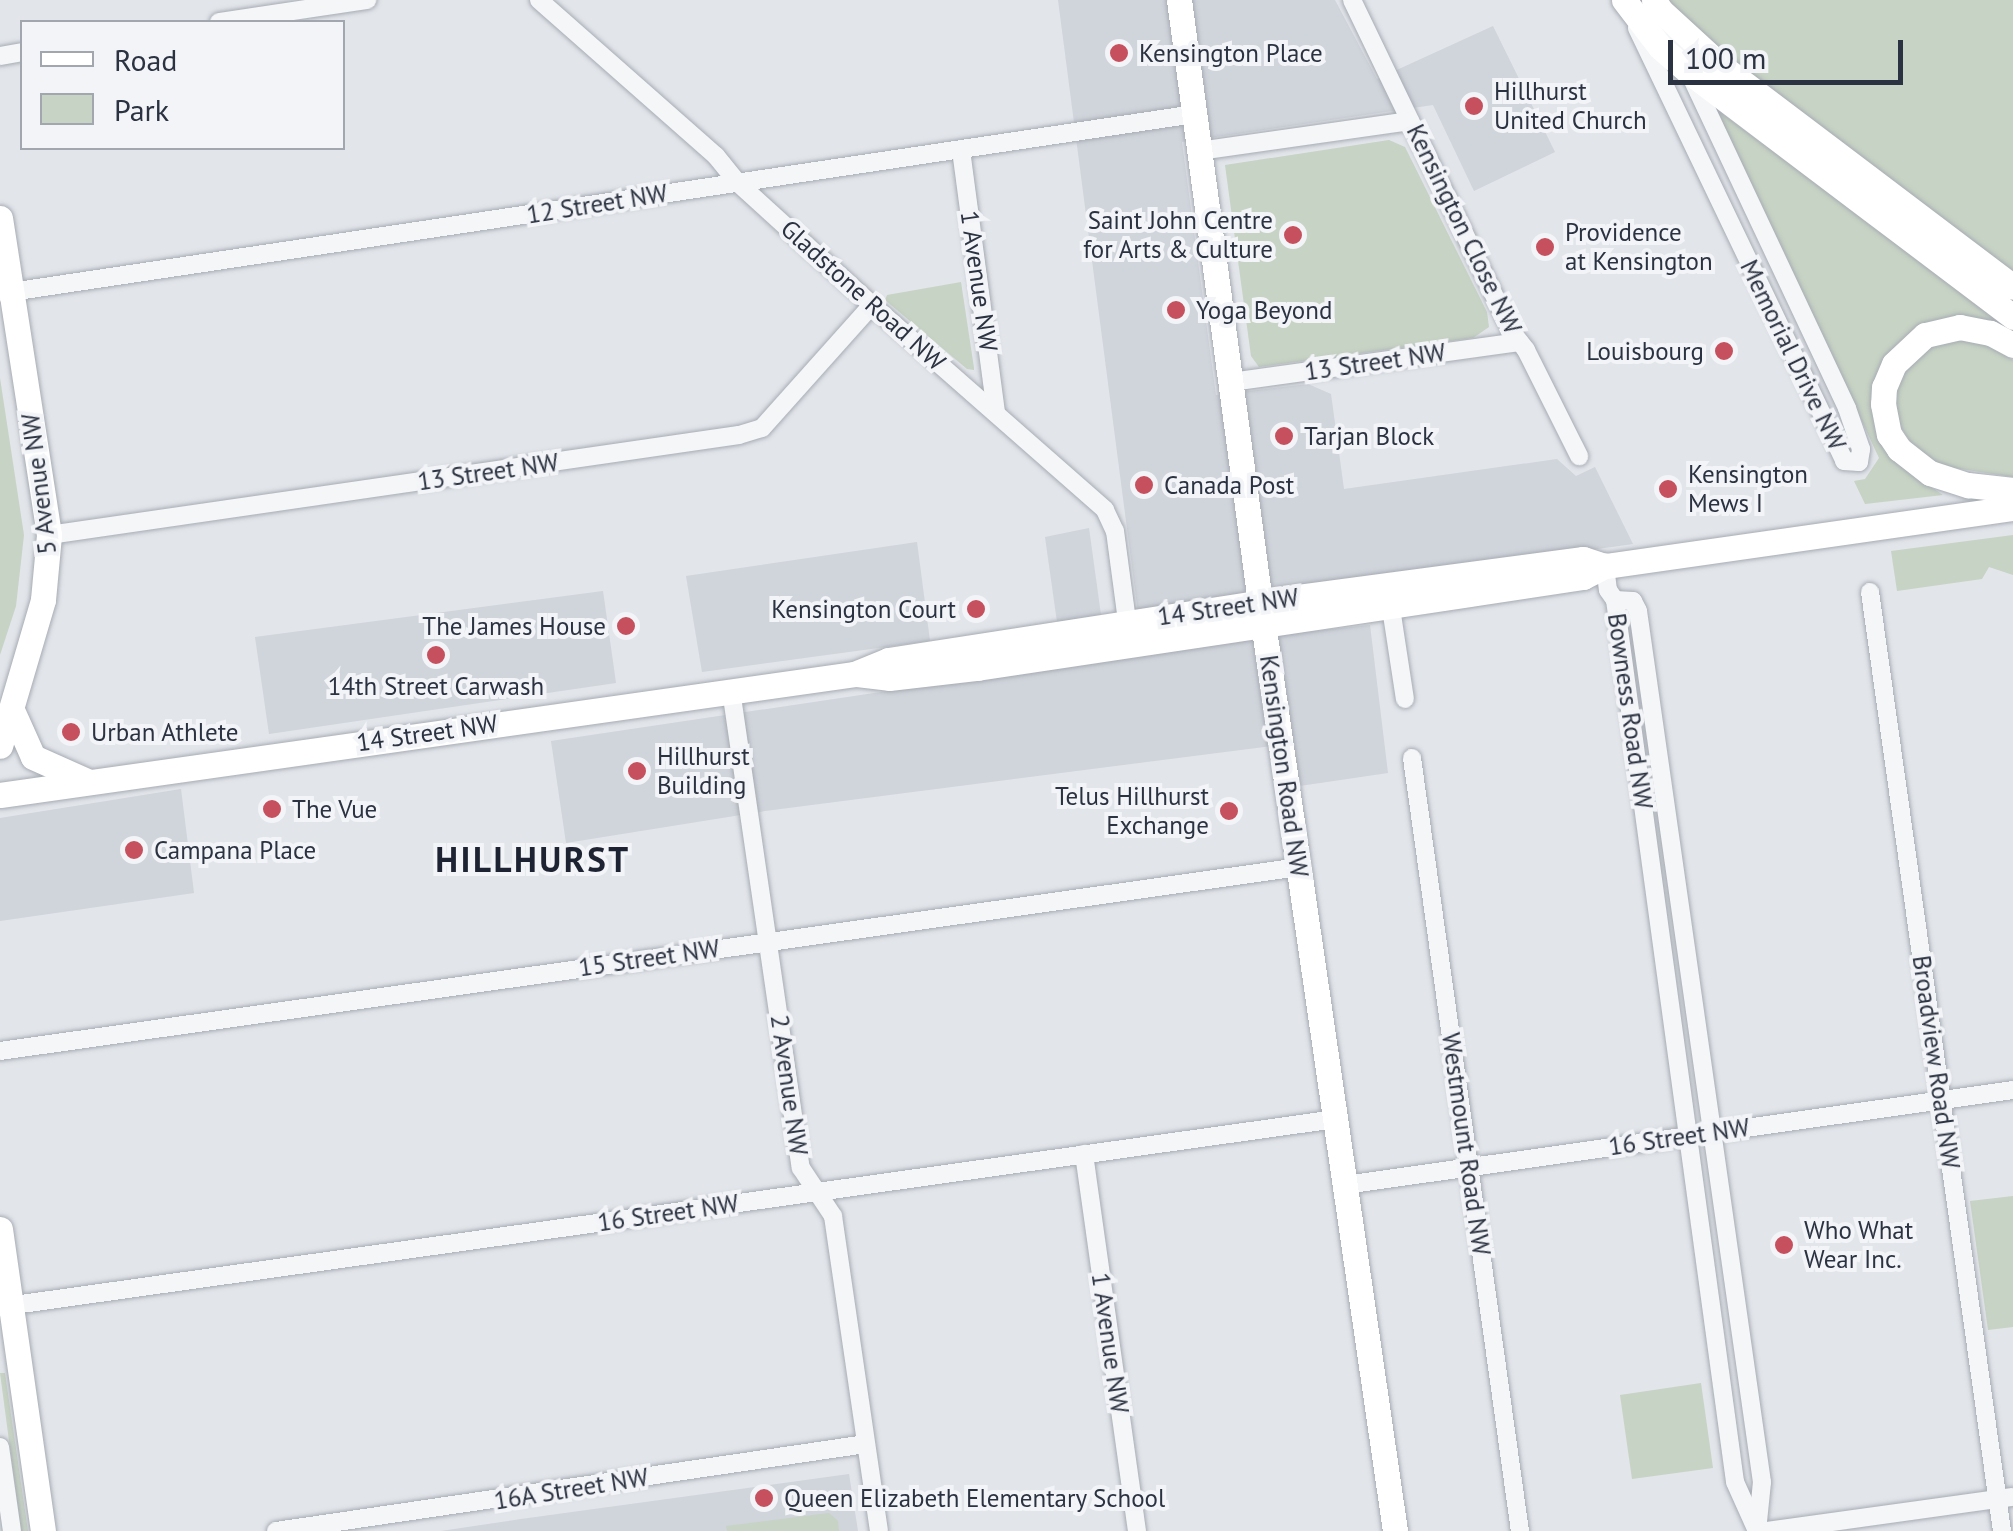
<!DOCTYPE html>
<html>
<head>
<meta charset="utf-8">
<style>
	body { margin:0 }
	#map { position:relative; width:2013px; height:1531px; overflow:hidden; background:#e2e5ea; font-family:"PT Sans",sans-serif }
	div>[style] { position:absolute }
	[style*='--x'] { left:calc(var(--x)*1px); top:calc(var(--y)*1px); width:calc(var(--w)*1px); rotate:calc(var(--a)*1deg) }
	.built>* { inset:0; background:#d0d4db }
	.green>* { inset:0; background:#c7d3c4 }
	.roads { filter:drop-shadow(0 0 2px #a7acb4) drop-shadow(0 0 2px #a7acb4) }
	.street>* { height:18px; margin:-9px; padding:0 9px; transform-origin:9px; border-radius:9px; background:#f5f6f8 }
	.secondary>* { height:25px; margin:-12.5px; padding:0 12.5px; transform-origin:12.5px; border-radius:12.5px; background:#fff }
	.dots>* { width:28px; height:28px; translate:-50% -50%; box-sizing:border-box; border:5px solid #f2f4f7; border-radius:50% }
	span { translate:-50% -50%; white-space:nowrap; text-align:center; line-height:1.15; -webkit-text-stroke:8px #f2f4f7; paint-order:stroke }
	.poi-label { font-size:25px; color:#2b3241 }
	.left { translate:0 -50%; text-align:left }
	.right { translate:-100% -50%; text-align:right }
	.street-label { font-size:25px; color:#2b3241 }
	.district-label { font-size:35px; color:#1d2332; font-weight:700; letter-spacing:2.5px }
	.legend { position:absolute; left:20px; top:20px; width:325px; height:130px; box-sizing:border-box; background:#f2f4f7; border:2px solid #a2a6ae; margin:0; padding:12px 18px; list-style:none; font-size:30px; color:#2b3241 }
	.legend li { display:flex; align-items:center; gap:20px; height:50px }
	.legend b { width:50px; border:2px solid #a2a6ae }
	.scale { position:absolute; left:1668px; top:40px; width:235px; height:45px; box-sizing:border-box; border:5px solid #2b3241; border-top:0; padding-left:12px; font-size:30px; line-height:35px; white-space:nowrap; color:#2b3241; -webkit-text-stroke:8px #f2f4f7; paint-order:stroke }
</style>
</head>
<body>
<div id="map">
	<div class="built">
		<i style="clip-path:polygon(1058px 0,1335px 0,1377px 79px,1493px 26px,1555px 152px,1474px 191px,1433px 105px,1182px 142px,1216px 395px,1308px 384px,1331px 394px,1344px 489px,1557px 459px,1576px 476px,1595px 467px,1633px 544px,1138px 613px)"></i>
		<i style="clip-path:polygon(1089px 528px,1101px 615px,1057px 622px,1045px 537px)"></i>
		<i style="clip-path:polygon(917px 542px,930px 641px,702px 672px,686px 576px)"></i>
		<i style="clip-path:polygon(603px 591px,616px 683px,269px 734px,255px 637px)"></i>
		<i style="clip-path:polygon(1370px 625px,1388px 773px,1286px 788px,1279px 745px,765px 811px,566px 843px,551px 741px,1237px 639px)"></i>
		<i style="clip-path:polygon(181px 789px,194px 893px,0 921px,0 818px)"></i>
		<i style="clip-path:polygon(849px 1474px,858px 1531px,441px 1531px,521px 1519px)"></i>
	</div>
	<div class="green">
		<i style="clip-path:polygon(1665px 0,2013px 0,2013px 274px,1761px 86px)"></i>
		<i style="clip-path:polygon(1716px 109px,2013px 330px,2013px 334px,1949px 320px,1873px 394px,1928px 485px,1943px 495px,1865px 504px,1854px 481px,1865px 479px,1879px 458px)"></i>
		<i style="clip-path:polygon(1389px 140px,1405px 147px,1487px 312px,1489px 327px,1473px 338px,1259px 367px,1251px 356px,1225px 165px)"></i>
		<i style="clip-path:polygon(961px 282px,974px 368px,974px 370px,967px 369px,885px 300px,887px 295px)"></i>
		<i style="clip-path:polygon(1952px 338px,1980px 341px,2013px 360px,2013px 477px,1941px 466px,1912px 445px,1895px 418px,1893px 398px,1898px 378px,1921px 350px)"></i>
		<i style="clip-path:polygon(0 378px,24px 535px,16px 606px,0 655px)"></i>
		<i style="clip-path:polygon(2013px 535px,2013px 575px,1989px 567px,1982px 579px,1897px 591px,1891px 551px)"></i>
		<i style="clip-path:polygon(2013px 1196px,2013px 1327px,1988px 1330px,1970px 1201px)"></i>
		<i style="clip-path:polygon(0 1373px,5px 1373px,28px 1531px,21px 1531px)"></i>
		<i style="clip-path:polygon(1701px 1383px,1713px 1468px,1632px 1479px,1620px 1395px)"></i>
		<i style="clip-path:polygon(829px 1513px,838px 1521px,839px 1531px,727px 1531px,726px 1526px)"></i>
	</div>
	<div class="roads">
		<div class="street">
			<i style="--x:539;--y:0;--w:236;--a:41.4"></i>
			<i style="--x:716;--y:156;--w:35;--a:51"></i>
			<i style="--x:738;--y:183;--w:181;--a:42.3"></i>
			<i style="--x:872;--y:305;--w:310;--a:41.3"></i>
			<i style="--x:1105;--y:510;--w:23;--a:65"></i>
			<i style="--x:1115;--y:531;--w:91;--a:82.4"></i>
			<i style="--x:1352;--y:0;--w:369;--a:64.3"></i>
			<i style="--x:1512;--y:332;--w:23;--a:52"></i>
			<i style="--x:1526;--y:350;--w:119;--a:63.4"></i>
			<i style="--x:219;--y:22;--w:150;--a:-8.5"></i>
			<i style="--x:1637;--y:28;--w:480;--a:64.4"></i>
			<i style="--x:1844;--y:461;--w:15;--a:4"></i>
			<i style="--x:1859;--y:462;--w:13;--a:-81"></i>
			<i style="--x:1861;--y:449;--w:43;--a:-108.9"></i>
			<i style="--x:1847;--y:408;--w:432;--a:-115.2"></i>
			<i style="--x:0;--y:56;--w:22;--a:-10"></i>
			<i style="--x:961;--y:150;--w:264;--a:82.4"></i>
			<i style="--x:1199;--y:151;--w:213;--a:-8.1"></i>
			<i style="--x:4;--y:293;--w:1204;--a:-8.55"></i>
			<i style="--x:1231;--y:382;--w:291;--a:-7.9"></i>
			<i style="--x:49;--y:535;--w:697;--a:-8.25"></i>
			<i style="--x:739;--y:435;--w:24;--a:-17"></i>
			<i style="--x:762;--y:428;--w:165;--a:-48.2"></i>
			<i style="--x:1605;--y:566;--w:24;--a:83"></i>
			<i style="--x:1608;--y:590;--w:12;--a:55"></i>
			<i style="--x:1615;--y:600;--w:890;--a:82.25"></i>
			<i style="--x:1735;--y:1482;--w:54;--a:65.8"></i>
			<i style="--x:1870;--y:592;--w:948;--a:82"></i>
			<i style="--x:1615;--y:600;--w:18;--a:3"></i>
			<i style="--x:1633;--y:601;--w:11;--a:63"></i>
			<i style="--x:1638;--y:611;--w:880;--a:81.9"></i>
			<i style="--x:1762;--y:1482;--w:49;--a:95.8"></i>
			<i style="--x:1391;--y:608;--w:92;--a:81.3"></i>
			<i style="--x:731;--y:690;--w:483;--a:81.7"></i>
			<i style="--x:801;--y:1168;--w:58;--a:56.3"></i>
			<i style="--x:833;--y:1216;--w:318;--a:81.7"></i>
			<i style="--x:1412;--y:758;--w:781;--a:82.05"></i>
			<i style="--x:0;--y:1051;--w:1312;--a:-8.06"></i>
			<i style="--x:1084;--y:1154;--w:381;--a:82"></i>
			<i style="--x:1345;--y:1185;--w:675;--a:-8.09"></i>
			<i style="--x:0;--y:1307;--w:1349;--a:-8.01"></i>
			<i style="--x:0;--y:1447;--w:85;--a:81.9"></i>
			<i style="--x:276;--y:1531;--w:596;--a:-8.39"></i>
			<i style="--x:1767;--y:1531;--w:248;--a:-7.9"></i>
		</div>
		<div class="secondary">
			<i style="--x:1179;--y:0;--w:607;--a:82.34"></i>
			<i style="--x:1260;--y:602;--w:939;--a:81.73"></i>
			<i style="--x:1624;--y:0;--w:59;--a:52.5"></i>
			<i style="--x:1660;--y:47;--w:37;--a:41"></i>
			<i style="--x:1688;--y:71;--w:408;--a:37.1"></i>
			<i style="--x:1654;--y:0;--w:13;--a:58"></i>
			<i style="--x:1661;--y:11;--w:81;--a:42.5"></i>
			<i style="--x:1721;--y:66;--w:366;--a:37.1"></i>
			<i style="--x:0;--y:218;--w:321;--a:81.2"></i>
			<i style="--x:49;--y:535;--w:65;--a:95.3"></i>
			<i style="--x:43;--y:600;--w:152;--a:106.4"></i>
			<i style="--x:2013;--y:345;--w:26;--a:-152"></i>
			<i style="--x:1990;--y:333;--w:31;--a:-169"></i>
			<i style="--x:1960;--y:327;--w:36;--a:167"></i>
			<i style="--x:1925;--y:335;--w:42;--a:136.9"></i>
			<i style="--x:1894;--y:364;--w:25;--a:113"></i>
			<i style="--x:1884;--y:387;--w:17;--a:93"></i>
			<i style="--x:1883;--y:404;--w:31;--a:79"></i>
			<i style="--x:1889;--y:434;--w:18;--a:56"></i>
			<i style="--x:1899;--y:449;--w:39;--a:38"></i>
			<i style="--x:1930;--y:473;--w:40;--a:18"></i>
			<i style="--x:1968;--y:485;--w:45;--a:6.3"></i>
			<i style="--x:857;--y:674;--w:32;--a:7"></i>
			<i style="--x:889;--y:678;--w:89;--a:-6.5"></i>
			<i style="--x:977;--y:668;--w:613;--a:-8.54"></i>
			<i style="--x:1583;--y:577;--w:25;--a:-27"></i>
			<i style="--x:1605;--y:566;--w:412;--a:-8.1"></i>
			<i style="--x:12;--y:710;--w:51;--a:65.9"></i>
			<i style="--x:33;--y:757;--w:59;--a:24"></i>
			<i style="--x:0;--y:795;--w:863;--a:-8.06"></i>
			<i style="--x:854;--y:674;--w:37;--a:-22"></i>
			<i style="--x:888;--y:660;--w:400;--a:-8.8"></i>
			<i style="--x:1283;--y:599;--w:303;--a:-7.6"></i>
			<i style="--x:1583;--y:559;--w:23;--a:18"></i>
			<i style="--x:0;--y:1229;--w:305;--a:81.9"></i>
		</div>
	</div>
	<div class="dots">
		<i style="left:1119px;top:53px;background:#c6505d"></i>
		<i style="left:1474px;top:106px;background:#c6505d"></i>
		<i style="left:1293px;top:235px;background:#c6505d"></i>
		<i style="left:1545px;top:247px;background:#c6505d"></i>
		<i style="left:1176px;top:310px;background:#c6505d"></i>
		<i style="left:1724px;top:351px;background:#c6505d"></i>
		<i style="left:1284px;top:436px;background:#c6505d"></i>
		<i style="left:1144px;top:485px;background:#c6505d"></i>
		<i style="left:1668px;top:489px;background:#c6505d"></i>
		<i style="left:976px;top:609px;background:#c6505d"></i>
		<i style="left:626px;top:626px;background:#c6505d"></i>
		<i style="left:436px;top:655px;background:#c6505d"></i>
		<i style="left:71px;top:732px;background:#c6505d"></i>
		<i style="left:637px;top:771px;background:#c6505d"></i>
		<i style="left:272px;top:809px;background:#c6505d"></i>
		<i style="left:1229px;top:811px;background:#c6505d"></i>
		<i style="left:134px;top:850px;background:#c6505d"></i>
		<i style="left:1784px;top:1245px;background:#c6505d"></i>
		<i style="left:764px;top:1498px;background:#c6505d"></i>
	</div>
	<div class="poi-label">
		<span class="left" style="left:1139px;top:53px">Kensington Place</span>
		<span class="left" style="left:1494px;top:106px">Hillhurst<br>United Church</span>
		<span class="right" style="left:1273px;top:235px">Saint John Centre<br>for Arts &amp; Culture</span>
		<span class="left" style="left:1565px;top:247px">Providence<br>at Kensington</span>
		<span class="left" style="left:1196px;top:310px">Yoga Beyond</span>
		<span class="right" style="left:1704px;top:351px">Louisbourg</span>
		<span class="left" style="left:1304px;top:436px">Tarjan Block</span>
		<span class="left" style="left:1688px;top:489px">Kensington<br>Mews I</span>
		<span class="left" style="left:1164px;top:485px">Canada Post</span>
		<span class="right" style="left:956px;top:609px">Kensington Court</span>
		<span class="right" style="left:606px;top:626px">The James House</span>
		<span style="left:436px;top:686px">14th Street Carwash</span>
		<span class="left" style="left:91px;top:732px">Urban Athlete</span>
		<span class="left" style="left:657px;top:771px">Hillhurst<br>Building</span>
		<span class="right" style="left:1209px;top:811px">Telus Hillhurst<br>Exchange</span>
		<span class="left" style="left:292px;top:809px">The Vue</span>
		<span class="left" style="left:154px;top:850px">Campana Place</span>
		<span class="left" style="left:1804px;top:1245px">Who What<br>Wear Inc.</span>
		<span class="left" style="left:784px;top:1498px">Queen Elizabeth Elementary School</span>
	</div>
	<div class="street-label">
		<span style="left:597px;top:204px;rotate:-9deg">12 Street NW</span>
		<span style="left:1464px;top:229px;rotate:64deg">Kensington Close NW</span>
		<span style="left:979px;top:281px;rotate:82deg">1 Avenue NW</span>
		<span style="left:863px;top:295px;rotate:42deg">Gladstone Road NW</span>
		<span style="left:1793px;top:355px;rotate:64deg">Memorial Drive NW</span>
		<span style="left:1375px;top:362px;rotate:-8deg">13 Street NW</span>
		<span style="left:488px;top:472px;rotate:-8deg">13 Street NW</span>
		<span style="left:39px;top:484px;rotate:-97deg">5 Avenue NW</span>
		<span style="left:1228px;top:607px;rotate:-8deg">14 Street NW</span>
		<span style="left:1630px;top:711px;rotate:82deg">Bowness Road NW</span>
		<span style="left:427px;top:733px;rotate:-8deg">14 Street NW</span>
		<span style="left:1284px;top:766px;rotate:82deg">Kensington Road NW</span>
		<span style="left:649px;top:958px;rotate:-8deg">15 Street NW</span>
		<span style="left:1936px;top:1062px;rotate:82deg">Broadview Road NW</span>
		<span style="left:789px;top:1085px;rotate:82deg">2 Avenue NW</span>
		<span style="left:1679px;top:1137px;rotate:-8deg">16 Street NW</span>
		<span style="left:1466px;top:1144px;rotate:82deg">Westmount Road NW</span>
		<span style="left:668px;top:1213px;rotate:-8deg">16 Street NW</span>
		<span style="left:1110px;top:1343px;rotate:82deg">1 Avenue NW</span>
		<span style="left:571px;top:1489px;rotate:-9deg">16A Street NW</span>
	</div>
	<div class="district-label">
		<span style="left:533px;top:859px">HILLHURST</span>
	</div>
	<ul class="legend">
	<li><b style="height:12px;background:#fff"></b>Road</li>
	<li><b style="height:28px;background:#c7d3c4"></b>Park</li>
	</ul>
	<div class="scale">100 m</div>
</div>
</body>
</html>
